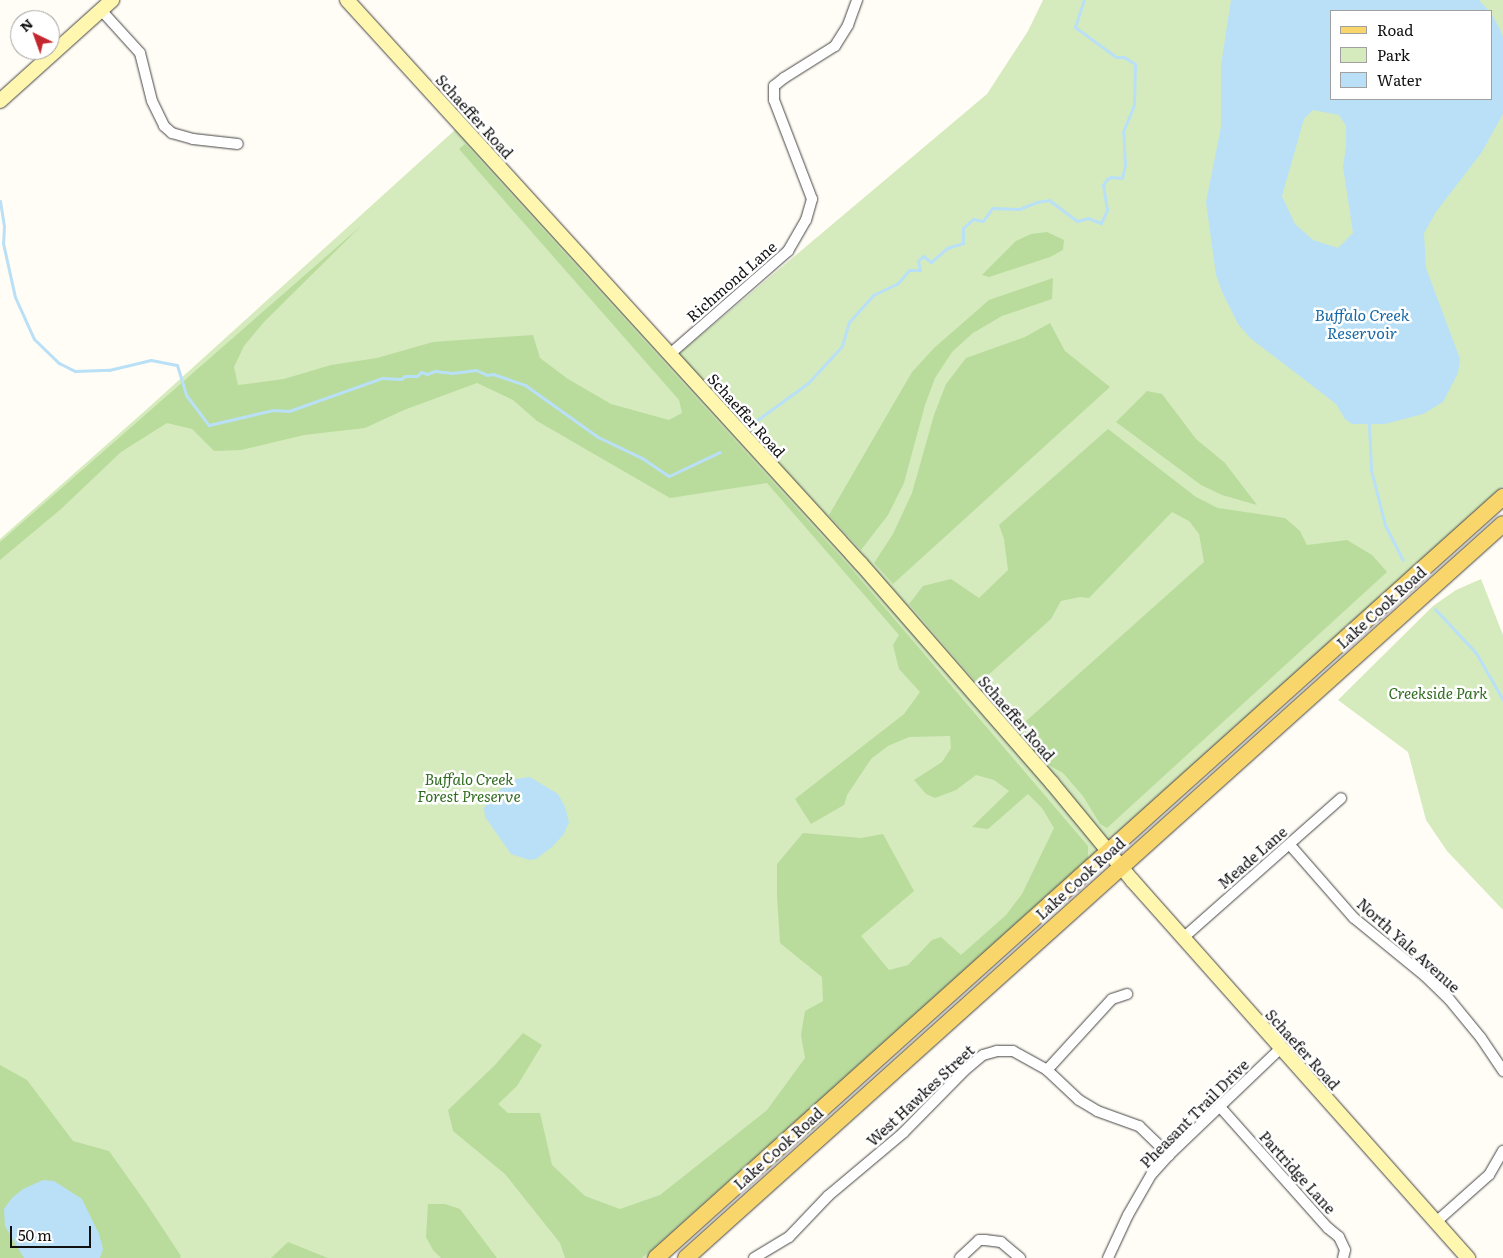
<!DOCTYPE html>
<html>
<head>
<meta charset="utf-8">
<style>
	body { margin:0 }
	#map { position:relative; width:1503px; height:1258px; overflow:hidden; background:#fffdf5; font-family:Literata,serif }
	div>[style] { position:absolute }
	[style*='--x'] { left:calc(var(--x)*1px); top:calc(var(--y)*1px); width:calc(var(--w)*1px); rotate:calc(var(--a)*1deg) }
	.green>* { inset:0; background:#d5ebbd }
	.forest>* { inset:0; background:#b9dc9c }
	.water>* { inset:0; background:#b9e0f7 }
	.stream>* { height:3px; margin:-1.5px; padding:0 1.5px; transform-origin:1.5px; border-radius:1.5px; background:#b9e0f7 }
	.roads { filter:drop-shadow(0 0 1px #444) drop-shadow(0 0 1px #444) }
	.street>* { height:10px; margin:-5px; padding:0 5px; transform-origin:5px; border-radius:5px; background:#fff }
	.secondary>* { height:14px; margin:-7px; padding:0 7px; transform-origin:7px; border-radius:7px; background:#fff6b0 }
	.primary>* { height:16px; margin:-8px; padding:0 8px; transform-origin:8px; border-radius:8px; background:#f9d66b }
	span { translate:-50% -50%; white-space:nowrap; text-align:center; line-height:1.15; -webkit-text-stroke:5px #fff; paint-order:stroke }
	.street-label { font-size:15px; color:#111 }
	.park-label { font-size:15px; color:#2f6b1f; font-style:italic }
	.water-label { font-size:16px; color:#1768a6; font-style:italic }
	.legend { position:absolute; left:1330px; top:10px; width:162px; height:90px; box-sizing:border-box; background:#fff; border:1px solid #a0a0a0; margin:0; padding:6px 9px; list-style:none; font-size:15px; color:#111 }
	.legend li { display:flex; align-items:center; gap:10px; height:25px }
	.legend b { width:25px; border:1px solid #a0a0a0 }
	.north { position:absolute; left:10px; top:10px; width:50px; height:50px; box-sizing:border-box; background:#fff; border:1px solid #a0a0a0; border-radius:50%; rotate:318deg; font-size:14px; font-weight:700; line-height:20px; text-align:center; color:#111 }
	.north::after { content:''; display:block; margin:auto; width:18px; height:22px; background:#c4262e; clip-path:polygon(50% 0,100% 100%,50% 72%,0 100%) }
	.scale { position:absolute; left:10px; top:1226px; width:81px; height:22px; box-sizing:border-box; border:2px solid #111; border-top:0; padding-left:6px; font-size:15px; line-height:18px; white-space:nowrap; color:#111; -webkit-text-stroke:4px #fff; paint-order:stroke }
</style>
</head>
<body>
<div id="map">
	<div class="green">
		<i style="clip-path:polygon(evenodd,1043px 0,1503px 0,1503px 486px,646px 1258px,0 1258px,0 539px,147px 409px,456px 129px,669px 362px,987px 94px,1028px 31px,1043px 0,1332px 11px,1492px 11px,1492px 99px,1332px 99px,1332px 11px)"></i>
		<i style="clip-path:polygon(1481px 579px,1503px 635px,1503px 910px,1447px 851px,1426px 820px,1408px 752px,1338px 700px,1433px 606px,1456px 590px)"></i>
	</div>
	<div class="forest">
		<i style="clip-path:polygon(465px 144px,850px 567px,1088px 846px,1088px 858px,642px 1258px,565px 1258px,560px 1243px,505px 1174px,453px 1131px,448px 1110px,494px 1066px,523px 1033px,542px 1045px,517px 1086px,498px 1104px,508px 1113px,540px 1113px,552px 1165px,585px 1196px,620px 1209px,660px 1195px,767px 1110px,805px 1058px,801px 1035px,805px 1011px,823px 1001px,822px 977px,780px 943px,777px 896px,777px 864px,803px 833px,861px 838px,883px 834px,914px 891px,861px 936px,889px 970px,908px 965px,932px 940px,941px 937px,961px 955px,1006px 915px,1022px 894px,1054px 828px,1042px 808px,1028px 794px,988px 829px,972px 827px,1009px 791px,994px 780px,976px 775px,956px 790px,935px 798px,926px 794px,914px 780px,942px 762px,951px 748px,950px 736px,909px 737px,888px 746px,871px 759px,847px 795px,844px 805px,811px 824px,795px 799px,904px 714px,920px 692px,899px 669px,893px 645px,899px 635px,767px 483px,670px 498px,537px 421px,513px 400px,477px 383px,404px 410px,365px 428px,304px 435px,241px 450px,214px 451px,192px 429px,167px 423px,121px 452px,61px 509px,0 560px,0 542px,362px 225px,264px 322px,244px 346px,234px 367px,238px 385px,284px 379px,331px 365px,377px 358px,433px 342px,533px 335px,540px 358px,568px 379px,611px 404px,669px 420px,682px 413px,679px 400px,459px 149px)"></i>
		<i style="clip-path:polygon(1047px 232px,1064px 240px,1063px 250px,1050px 257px,989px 277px,982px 275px,1016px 241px,1031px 234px)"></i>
		<i style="clip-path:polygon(1053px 278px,1052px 299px,1002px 316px,973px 333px,952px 352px,935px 378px,925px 405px,904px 483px,888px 515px,861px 550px,829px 515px,912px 372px,934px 348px,989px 300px)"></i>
		<i style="clip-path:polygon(1050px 323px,1065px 351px,1110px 387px,893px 584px,874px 563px,893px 534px,912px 493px,934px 415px,946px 384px,966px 358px,1025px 337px)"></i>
		<i style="clip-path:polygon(1147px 391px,1162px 394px,1196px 439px,1225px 463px,1257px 505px,1222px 495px,1201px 485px,1116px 422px)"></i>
		<i style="clip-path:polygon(1108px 429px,1196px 497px,1218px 508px,1285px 518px,1300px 531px,1307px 545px,1347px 540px,1372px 555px,1387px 572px,1107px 828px,1100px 824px,1083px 796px,1063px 773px,1045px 763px,1015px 731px,1204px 562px,1199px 534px,1189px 521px,1172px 512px,1089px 598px,1080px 597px,1061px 601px,1051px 619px,978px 684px,909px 604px,923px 586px,951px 579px,979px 598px,1008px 570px,1004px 539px,999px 525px)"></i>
		<i style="clip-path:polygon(0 1065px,27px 1080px,73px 1141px,109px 1151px,146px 1203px,181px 1256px,180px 1258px,0 1258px)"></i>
		<i style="clip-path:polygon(428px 1204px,445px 1204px,460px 1209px,497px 1258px,441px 1258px,433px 1250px,426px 1237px)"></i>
		<i style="clip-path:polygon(288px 1242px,328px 1258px,271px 1258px)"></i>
	</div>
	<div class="water">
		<i style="clip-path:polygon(evenodd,1231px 0,1479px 0,1489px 11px,1332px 11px,1332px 99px,1492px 99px,1492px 15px,1500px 29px,1503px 37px,1503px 114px,1482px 152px,1436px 212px,1424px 233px,1426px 268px,1460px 359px,1458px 373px,1443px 402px,1423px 414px,1385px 424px,1352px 424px,1345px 419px,1336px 404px,1250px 338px,1238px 324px,1223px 294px,1216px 275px,1206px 202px,1221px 127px,1221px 65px,1231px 0,1313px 110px,1339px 115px,1346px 126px,1346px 146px,1343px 167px,1353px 233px,1338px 248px,1313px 240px,1295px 224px,1282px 196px,1304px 119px,1313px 110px)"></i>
		<i style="clip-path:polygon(530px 777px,558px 794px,565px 807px,569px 822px,564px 834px,552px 847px,536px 859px,529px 860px,511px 854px,485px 817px,484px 808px,490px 798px,503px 787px,516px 779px)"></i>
		<i style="clip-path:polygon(43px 1180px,54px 1181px,82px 1199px,99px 1234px,103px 1249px,100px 1258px,24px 1258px,5px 1226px,4px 1209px,12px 1198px,23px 1189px)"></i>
	</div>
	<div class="stream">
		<i style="--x:0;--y:201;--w:25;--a:81"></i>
		<i style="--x:4;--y:226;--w:17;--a:93"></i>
		<i style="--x:3;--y:243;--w:55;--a:77.5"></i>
		<i style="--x:15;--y:297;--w:46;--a:65.7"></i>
		<i style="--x:34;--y:339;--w:35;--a:44"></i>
		<i style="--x:59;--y:363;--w:18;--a:27"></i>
		<i style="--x:75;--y:371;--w:34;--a:-2"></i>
		<i style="--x:109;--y:370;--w:43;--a:-13.4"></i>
		<i style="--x:151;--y:360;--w:26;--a:11"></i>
		<i style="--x:177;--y:365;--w:31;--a:73"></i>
		<i style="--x:186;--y:395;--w:38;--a:53"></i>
		<i style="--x:209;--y:425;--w:66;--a:-13.2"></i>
		<i style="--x:273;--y:410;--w:16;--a:4"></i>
		<i style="--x:289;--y:411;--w:99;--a:-19.5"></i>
		<i style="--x:382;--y:378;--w:19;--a:3"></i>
		<i style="--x:401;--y:379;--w:5;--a:-37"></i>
		<i style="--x:405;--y:376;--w:12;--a:0"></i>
		<i style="--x:417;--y:376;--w:6;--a:-45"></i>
		<i style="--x:421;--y:372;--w:6;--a:18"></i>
		<i style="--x:427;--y:374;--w:9;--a:-21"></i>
		<i style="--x:435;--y:371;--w:17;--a:7"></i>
		<i style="--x:452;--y:373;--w:24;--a:-7"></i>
		<i style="--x:476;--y:370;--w:12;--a:24"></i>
		<i style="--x:487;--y:375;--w:6;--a:-9"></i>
		<i style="--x:493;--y:374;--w:34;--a:19"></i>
		<i style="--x:525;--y:385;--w:90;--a:35.5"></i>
		<i style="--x:598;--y:437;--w:49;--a:25.5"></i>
		<i style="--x:642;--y:458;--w:32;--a:34"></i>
		<i style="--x:669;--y:476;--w:56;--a:-25.2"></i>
		<i style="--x:753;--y:423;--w:68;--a:-36"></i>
		<i style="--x:808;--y:383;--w:50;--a:-47.4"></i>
		<i style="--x:842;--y:346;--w:25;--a:-74"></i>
		<i style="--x:849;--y:322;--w:36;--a:-48"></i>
		<i style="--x:873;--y:295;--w:26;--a:-25"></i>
		<i style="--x:897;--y:284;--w:18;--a:-49"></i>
		<i style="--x:909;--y:270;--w:11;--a:0"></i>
		<i style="--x:920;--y:270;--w:9;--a:-103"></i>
		<i style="--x:918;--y:261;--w:7;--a:-45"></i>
		<i style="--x:923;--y:256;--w:10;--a:37"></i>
		<i style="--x:931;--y:262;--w:21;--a:-41"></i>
		<i style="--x:947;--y:248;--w:17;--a:-17"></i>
		<i style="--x:963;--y:243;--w:15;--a:-90"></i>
		<i style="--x:963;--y:228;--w:13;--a:-42"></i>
		<i style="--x:973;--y:219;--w:10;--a:11"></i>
		<i style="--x:983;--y:221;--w:16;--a:-55"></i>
		<i style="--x:992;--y:208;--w:27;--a:2"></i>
		<i style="--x:1019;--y:209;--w:19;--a:-21"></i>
		<i style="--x:1037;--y:202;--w:12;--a:-9"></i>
		<i style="--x:1049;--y:200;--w:35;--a:37"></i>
		<i style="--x:1077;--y:221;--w:11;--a:-15"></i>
		<i style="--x:1088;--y:218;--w:14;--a:21"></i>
		<i style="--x:1101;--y:223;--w:14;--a:-65"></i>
		<i style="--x:1107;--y:210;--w:25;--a:-99"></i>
		<i style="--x:1103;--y:185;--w:7;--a:-56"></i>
		<i style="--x:1107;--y:179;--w:4;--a:-27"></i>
		<i style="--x:1111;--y:177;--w:11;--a:5"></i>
		<i style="--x:1122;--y:178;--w:13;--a:-77"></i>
		<i style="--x:1125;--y:165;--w:33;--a:-93"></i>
		<i style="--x:1123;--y:132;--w:29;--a:-68"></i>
		<i style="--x:1134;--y:105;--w:41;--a:-88.6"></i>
		<i style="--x:1135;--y:64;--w:13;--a:-148"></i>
		<i style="--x:1124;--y:57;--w:8;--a:180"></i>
		<i style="--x:1116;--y:57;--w:51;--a:-143.8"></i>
		<i style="--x:1075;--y:27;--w:28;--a:-72"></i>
		<i style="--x:1369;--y:424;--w:46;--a:87.5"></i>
		<i style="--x:1371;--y:470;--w:57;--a:75.7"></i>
		<i style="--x:1385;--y:525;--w:39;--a:63"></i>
		<i style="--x:1435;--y:609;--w:60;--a:47"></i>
		<i style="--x:1476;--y:653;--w:54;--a:60.1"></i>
	</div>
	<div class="roads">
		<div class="street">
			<i style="--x:101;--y:10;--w:58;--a:47.8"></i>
			<i style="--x:140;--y:53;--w:49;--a:76"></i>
			<i style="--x:152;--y:101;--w:28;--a:64"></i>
			<i style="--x:164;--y:126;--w:11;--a:41"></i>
			<i style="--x:172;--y:133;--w:22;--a:16"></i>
			<i style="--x:193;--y:139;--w:45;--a:6.3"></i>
			<i style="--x:670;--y:354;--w:157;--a:-41.1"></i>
			<i style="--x:788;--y:251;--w:36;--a:-60"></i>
			<i style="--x:806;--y:220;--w:22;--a:-74"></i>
			<i style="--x:812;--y:199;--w:106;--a:-111"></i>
			<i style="--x:774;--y:100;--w:14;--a:-90"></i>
			<i style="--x:774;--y:86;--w:13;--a:-39"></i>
			<i style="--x:784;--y:78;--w:60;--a:-32.1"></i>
			<i style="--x:835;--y:46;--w:25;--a:-58"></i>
			<i style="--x:848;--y:25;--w:27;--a:-70"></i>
			<i style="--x:1290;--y:845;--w:97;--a:48.8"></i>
			<i style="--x:1354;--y:918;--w:92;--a:39.2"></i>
			<i style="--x:1425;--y:976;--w:33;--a:44"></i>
			<i style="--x:1449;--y:999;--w:50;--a:50.6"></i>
			<i style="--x:1481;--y:1038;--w:40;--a:56"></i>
			<i style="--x:1183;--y:938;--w:211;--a:-41.5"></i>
			<i style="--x:1047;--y:1070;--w:96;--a:-47.5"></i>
			<i style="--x:1112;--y:999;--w:16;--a:-18"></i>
			<i style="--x:1221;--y:1108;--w:161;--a:48.3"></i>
			<i style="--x:1328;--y:1228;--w:14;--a:39"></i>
			<i style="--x:1339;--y:1237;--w:14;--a:65"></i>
			<i style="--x:1345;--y:1250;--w:8;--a:104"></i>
			<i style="--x:1436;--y:1222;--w:71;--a:-41.6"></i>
			<i style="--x:1489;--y:1175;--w:28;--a:-60"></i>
			<i style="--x:754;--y:1258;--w:41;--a:-31"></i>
			<i style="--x:789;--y:1237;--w:57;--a:-46.4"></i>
			<i style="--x:828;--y:1196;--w:98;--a:-40"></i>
			<i style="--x:903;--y:1133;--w:88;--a:-45.5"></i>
			<i style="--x:965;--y:1070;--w:23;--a:-40"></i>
			<i style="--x:983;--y:1055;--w:15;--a:-16"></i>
			<i style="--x:997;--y:1051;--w:16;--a:0"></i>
			<i style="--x:1013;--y:1051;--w:39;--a:29"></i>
			<i style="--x:1047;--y:1070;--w:44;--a:43.2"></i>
			<i style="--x:1079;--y:1100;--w:21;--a:31"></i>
			<i style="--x:1097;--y:1111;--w:45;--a:19.7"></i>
			<i style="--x:1139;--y:1126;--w:42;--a:44"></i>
			<i style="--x:960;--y:1258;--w:26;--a:-43"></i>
			<i style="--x:979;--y:1240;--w:6;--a:0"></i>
			<i style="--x:985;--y:1240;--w:16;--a:7"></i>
			<i style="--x:1001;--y:1242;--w:25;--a:40"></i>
			<i style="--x:1108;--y:1258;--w:47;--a:-65.1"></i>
			<i style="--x:1128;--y:1215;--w:46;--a:-60.1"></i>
			<i style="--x:1151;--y:1175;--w:27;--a:-48"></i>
			<i style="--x:1169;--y:1155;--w:155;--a:-43.7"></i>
		</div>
		<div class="secondary">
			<i style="--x:347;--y:0;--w:763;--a:47.66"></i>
			<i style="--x:861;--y:564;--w:291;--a:48.9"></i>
			<i style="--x:1052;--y:783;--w:126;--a:50.5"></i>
			<i style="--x:1132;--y:880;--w:506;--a:48.37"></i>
			<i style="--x:0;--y:101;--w:151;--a:-42"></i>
		</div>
		<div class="primary">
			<i style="--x:656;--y:1258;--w:1139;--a:-41.94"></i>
			<i style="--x:686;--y:1258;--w:1098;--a:-41.94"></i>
		</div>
	</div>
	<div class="street-label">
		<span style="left:475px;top:116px;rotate:48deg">Schaeffer Road</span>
		<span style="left:731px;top:281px;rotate:-41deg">Richmond Lane</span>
		<span style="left:747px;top:415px;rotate:48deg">Schaeffer Road</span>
		<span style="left:1381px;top:607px;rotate:-42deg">Lake Cook Road</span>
		<span style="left:1017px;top:718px;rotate:49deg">Schaeffer Road</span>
		<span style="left:1252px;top:857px;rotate:-41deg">Meade Lane</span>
		<span style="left:1080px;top:878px;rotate:-42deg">Lake Cook Road</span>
		<span style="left:1409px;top:945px;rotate:42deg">North Yale Avenue</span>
		<span style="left:1303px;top:1049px;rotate:48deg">Schaefer Road</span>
		<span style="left:920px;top:1095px;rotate:-43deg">West Hawkes Street</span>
		<span style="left:1194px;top:1113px;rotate:-45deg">Pheasant Trail Drive</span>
		<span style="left:778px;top:1148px;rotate:-42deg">Lake Cook Road</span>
		<span style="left:1298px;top:1172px;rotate:48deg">Partridge Lane</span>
	</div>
	<div class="park-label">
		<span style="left:1438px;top:693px">Creekside Park</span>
		<span style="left:469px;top:787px">Buffalo Creek<br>Forest Preserve</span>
	</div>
	<div class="water-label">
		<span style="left:1362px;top:323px">Buffalo Creek<br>Reservoir</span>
	</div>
	<ul class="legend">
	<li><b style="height:6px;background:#f9d66b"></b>Road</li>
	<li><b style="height:14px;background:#d5ebbd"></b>Park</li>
	<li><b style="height:14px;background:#b9e0f7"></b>Water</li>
	</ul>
	<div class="north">N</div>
	<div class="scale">50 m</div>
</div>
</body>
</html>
